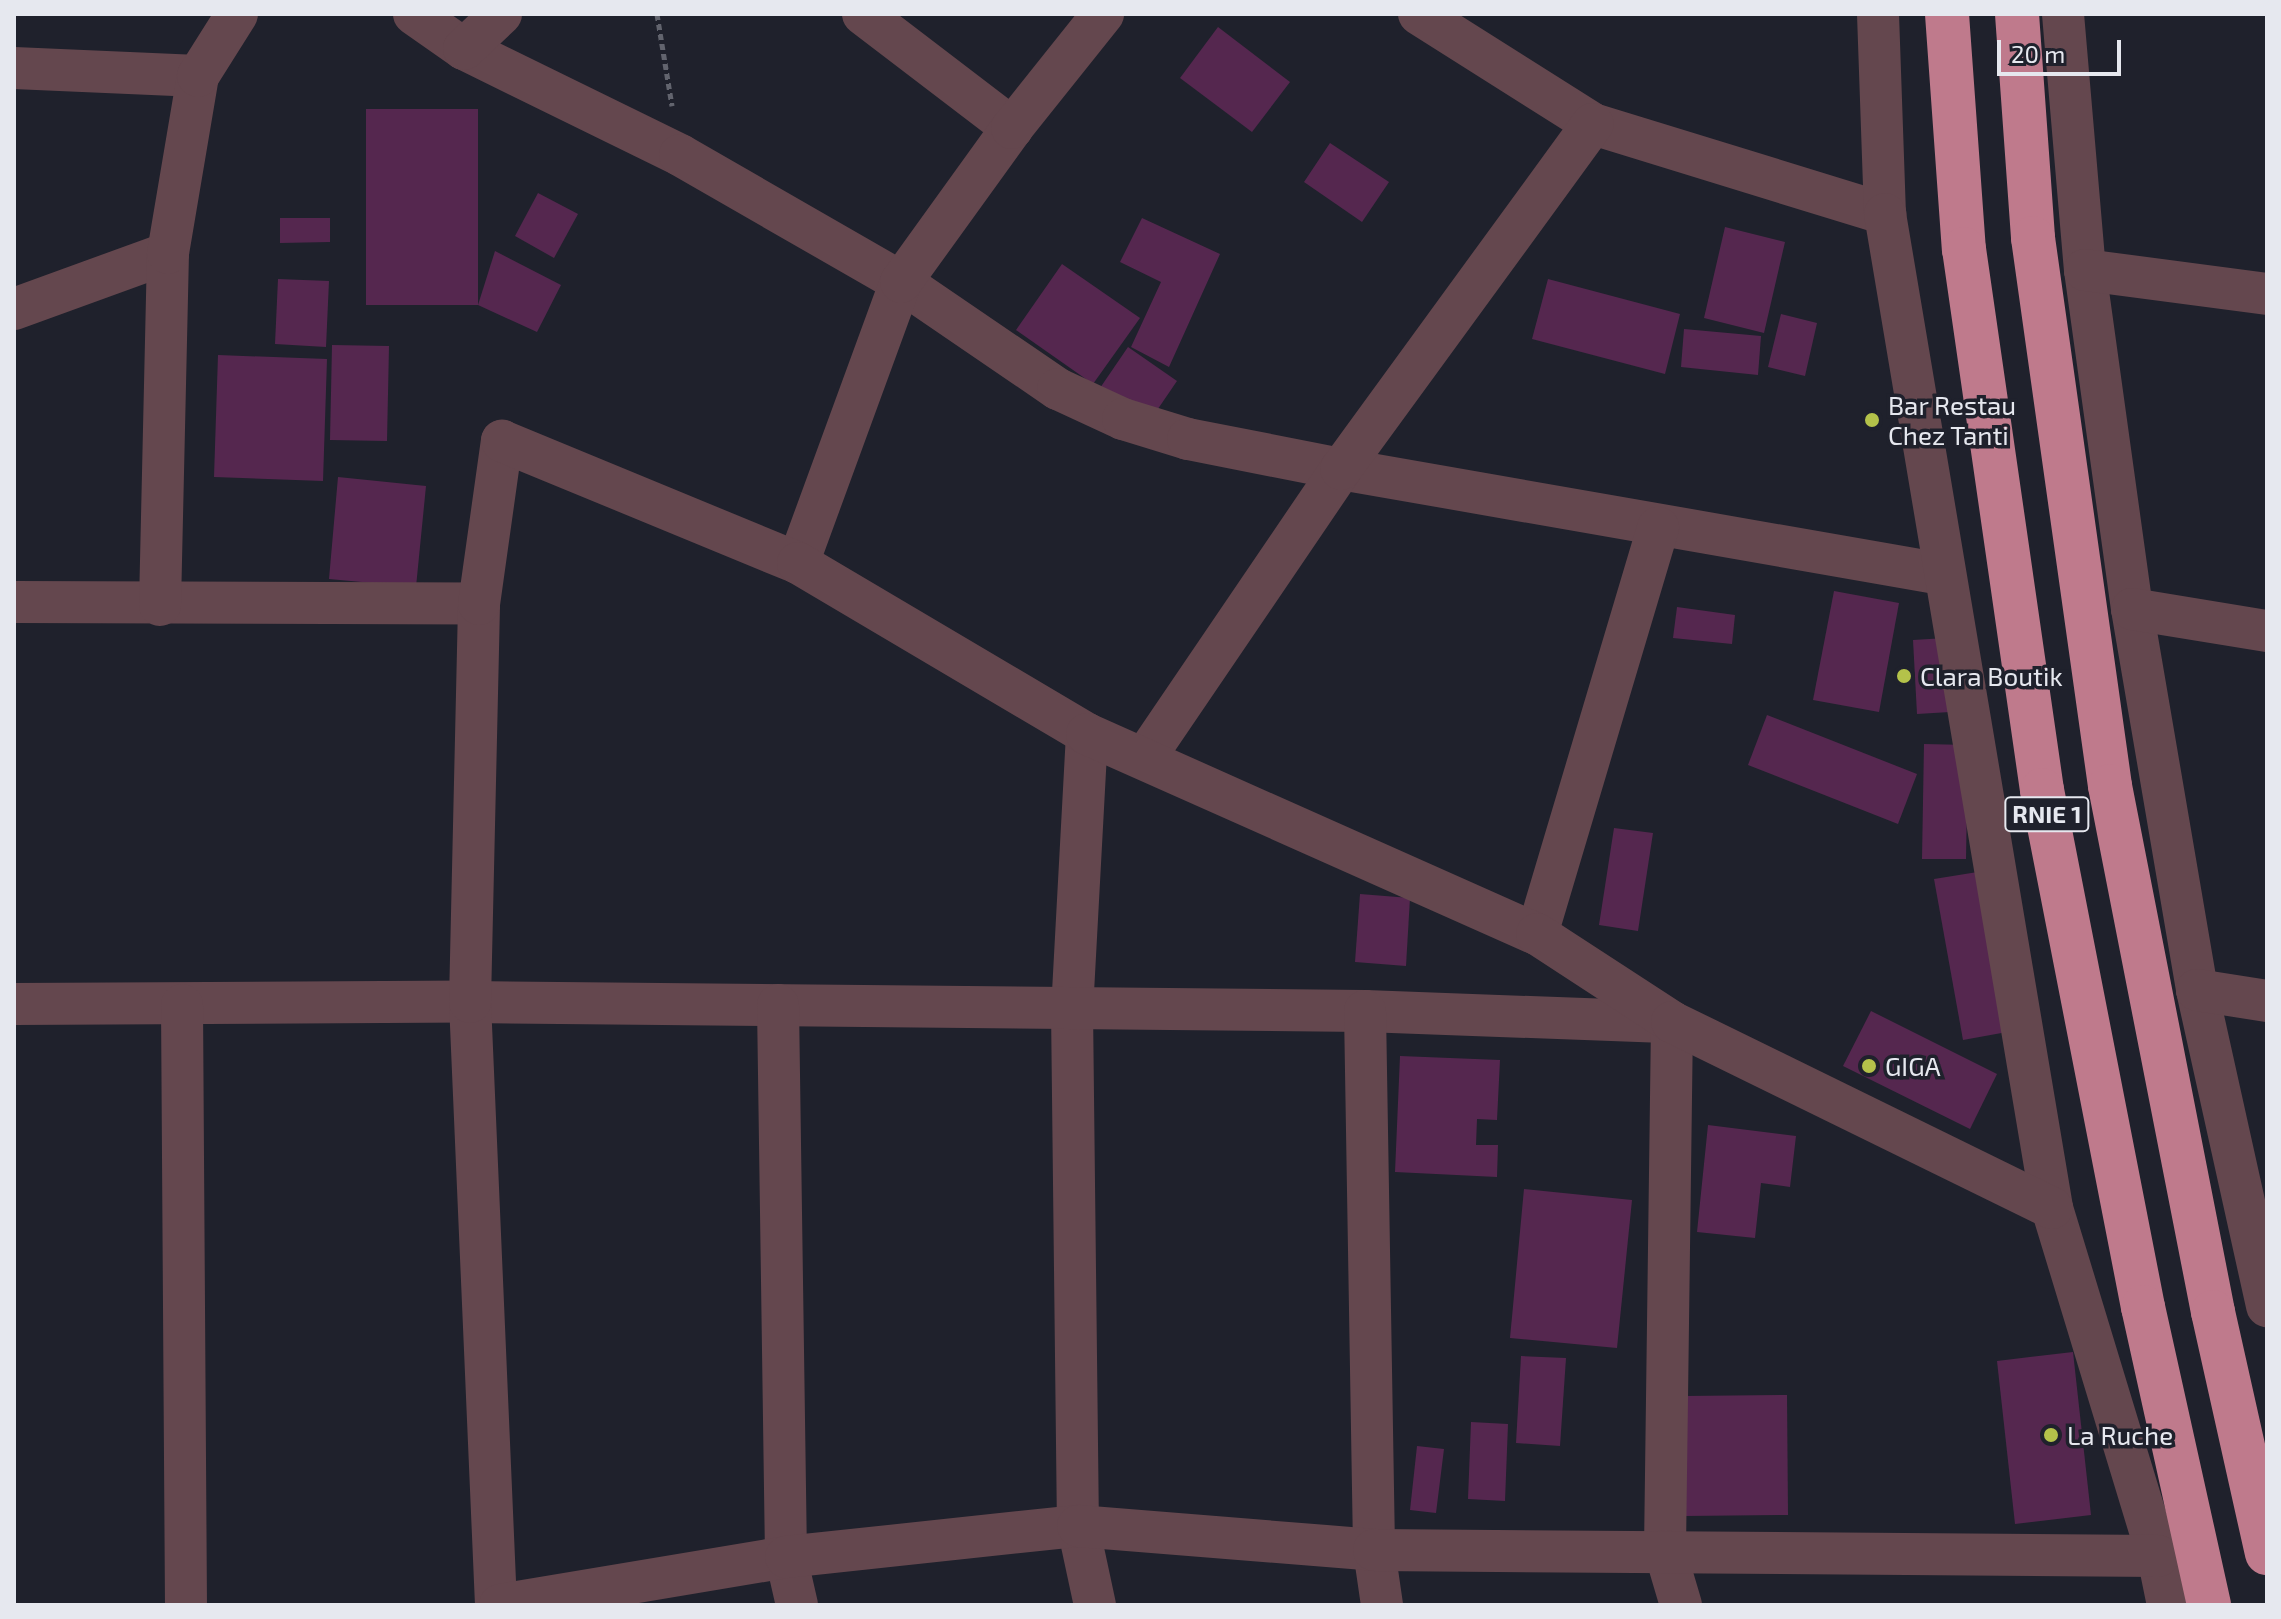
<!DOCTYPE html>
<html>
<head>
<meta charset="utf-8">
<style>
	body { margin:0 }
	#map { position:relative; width:2281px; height:1619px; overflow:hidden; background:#1f212c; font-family:"Exo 2",sans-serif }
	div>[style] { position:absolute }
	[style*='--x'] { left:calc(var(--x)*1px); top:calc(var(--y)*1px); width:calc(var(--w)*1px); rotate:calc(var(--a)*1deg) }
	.building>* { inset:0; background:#55274f }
	.path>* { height:5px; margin-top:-2.5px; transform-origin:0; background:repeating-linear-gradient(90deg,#62646e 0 6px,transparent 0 10px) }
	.minor>* { height:42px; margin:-21px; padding:0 21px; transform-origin:21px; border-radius:21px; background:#64474e }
	.highway>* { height:44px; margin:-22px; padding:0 22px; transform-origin:22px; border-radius:22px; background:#bf7a8c }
	.dots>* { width:22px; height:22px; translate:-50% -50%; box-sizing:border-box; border:4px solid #1f212c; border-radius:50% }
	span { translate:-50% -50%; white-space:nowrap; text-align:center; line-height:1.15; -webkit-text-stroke:7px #1f212c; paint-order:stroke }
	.shield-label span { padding:2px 6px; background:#1f212c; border:2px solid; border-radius:6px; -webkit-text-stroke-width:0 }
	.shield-label { font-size:24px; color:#e6e8ef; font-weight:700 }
	.poi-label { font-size:26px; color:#e6e8ef }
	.left { translate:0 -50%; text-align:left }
	.frame { position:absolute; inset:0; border:16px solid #e6e8ef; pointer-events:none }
	.scale { position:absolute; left:1997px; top:40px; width:124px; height:36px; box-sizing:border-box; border:4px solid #e6e8ef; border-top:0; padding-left:10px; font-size:24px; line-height:28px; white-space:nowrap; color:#e6e8ef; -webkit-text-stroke:6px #1f212c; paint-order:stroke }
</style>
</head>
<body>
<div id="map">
	<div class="building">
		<i style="clip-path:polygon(1218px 27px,1290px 82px,1252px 132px,1180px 78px)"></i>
		<i style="clip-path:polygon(366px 109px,478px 109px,478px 305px,366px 305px)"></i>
		<i style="clip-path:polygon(1330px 143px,1389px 182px,1362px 222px,1304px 182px)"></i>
		<i style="clip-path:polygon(538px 193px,578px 214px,554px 258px,515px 236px)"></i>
		<i style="clip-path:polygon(280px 218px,330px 218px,330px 242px,280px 243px)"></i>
		<i style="clip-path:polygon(1142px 218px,1220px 254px,1169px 367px,1131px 347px,1161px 282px,1120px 262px)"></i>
		<i style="clip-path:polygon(1725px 227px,1785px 242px,1764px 333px,1704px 318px)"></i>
		<i style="clip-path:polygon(495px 251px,561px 285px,537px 332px,478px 305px)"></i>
		<i style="clip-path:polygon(1062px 264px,1140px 318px,1093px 384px,1016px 330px)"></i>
		<i style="clip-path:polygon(278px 279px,329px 281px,326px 347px,275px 344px)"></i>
		<i style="clip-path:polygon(1548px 279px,1680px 314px,1665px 374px,1532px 339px)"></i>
		<i style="clip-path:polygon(1781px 314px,1817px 323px,1805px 376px,1768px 367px)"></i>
		<i style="clip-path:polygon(1684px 329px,1761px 336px,1758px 375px,1681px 367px)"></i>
		<i style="clip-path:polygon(332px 345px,389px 346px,387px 441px,330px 440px)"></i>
		<i style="clip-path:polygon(1128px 347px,1177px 381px,1149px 422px,1100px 388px)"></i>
		<i style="clip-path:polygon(218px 355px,327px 359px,323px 481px,214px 477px)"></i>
		<i style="clip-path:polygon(338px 477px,426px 486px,416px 587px,329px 579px)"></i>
		<i style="clip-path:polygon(1834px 591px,1899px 603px,1879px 712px,1813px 700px)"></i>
		<i style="clip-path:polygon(1677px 607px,1735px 615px,1732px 644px,1673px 638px)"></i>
		<i style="clip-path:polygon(1946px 638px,1950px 712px,1917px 714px,1913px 640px)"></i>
		<i style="clip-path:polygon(1767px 715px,1917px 774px,1898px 824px,1748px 765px)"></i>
		<i style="clip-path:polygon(1924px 744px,1968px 745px,1966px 859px,1922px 859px)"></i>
		<i style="clip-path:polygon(1614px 828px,1653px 833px,1638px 931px,1599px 925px)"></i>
		<i style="clip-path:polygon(1990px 870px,2018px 1030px,1963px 1040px,1934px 879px)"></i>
		<i style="clip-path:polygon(1360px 894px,1410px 898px,1406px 966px,1355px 962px)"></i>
		<i style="clip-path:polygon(1871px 1011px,1997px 1074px,1970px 1129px,1843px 1066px)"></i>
		<i style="clip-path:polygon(1400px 1056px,1500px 1060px,1497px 1120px,1477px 1119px,1476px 1145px,1498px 1145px,1497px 1177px,1395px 1172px)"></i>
		<i style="clip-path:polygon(1708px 1125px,1796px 1136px,1790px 1187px,1761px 1183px,1755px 1238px,1697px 1232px)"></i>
		<i style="clip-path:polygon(1524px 1189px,1632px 1200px,1617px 1348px,1510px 1338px)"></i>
		<i style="clip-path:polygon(2073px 1352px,2091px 1515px,2015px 1524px,1997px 1361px)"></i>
		<i style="clip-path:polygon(1521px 1356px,1566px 1358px,1560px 1446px,1516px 1443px)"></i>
		<i style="clip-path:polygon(1787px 1395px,1788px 1515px,1685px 1516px,1684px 1396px)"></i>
		<i style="clip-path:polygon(1471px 1422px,1508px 1424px,1505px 1501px,1468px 1499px)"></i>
		<i style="clip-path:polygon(1417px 1446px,1444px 1449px,1436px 1513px,1410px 1510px)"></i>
	</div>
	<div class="path">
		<i style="--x:657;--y:14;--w:93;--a:80.7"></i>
	</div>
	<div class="minor">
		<i style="--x:414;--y:14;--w:61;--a:35"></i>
		<i style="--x:464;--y:49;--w:241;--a:26.1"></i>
		<i style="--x:680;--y:155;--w:255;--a:29.9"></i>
		<i style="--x:901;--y:282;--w:190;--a:34.3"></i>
		<i style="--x:1058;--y:389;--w:72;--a:24.8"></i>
		<i style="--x:1123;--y:419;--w:68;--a:17.1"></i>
		<i style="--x:1188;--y:439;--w:156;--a:11.1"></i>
		<i style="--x:1341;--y:469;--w:610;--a:9.91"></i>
		<i style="--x:863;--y:14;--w:188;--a:37.4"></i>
		<i style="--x:1419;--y:14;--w:206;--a:32.3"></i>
		<i style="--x:1593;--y:124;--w:306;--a:17.1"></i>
		<i style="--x:1878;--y:14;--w:200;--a:88"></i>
		<i style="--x:1885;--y:214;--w:1008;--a:80.46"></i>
		<i style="--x:2052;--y:1208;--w:364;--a:73.1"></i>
		<i style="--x:2158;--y:1556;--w:50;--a:78.5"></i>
		<i style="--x:2063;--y:14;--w:257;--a:85.1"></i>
		<i style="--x:2085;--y:270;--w:342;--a:82.1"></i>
		<i style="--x:2132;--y:609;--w:387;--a:80.3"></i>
		<i style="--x:2197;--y:990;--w:324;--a:77.5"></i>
		<i style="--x:464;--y:49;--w:51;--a:-43.4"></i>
		<i style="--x:14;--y:68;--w:184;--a:2.5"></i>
		<i style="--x:2085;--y:270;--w:184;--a:7.5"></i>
		<i style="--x:14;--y:309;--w:164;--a:-20"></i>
		<i style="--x:798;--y:563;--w:299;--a:-69.9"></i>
		<i style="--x:901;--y:282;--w:190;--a:-54.2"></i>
		<i style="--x:1012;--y:128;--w:146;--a:-51.4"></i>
		<i style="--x:14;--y:602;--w:465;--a:0.2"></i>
		<i style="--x:160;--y:605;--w:352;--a:-88.7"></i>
		<i style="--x:168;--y:253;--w:180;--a:-80.4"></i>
		<i style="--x:198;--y:76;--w:73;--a:-57.8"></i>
		<i style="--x:2132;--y:609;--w:137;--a:9.3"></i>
		<i style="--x:1087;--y:734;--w:275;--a:93.1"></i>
		<i style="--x:1072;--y:1009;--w:517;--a:89.34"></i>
		<i style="--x:1078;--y:1526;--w:81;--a:77.9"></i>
		<i style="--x:1146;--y:756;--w:347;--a:-55.8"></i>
		<i style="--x:1341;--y:469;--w:427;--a:-53.9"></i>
		<i style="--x:1537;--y:934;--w:424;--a:-73.4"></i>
		<i style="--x:2197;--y:990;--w:71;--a:8.9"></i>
		<i style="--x:14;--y:1004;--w:456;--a:-0.3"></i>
		<i style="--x:470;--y:1002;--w:895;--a:0.58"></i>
		<i style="--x:1365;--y:1011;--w:307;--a:2.1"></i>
		<i style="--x:1672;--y:1022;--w:529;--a:90.76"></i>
		<i style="--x:1665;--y:1551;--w:56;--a:73.5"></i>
		<i style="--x:182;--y:1005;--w:600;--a:89.62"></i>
		<i style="--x:778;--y:1005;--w:552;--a:89.17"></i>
		<i style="--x:786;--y:1557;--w:49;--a:77.1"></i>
		<i style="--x:1365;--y:1011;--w:539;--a:89.04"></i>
		<i style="--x:1374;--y:1550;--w:56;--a:81.7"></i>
		<i style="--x:496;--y:1605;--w:604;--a:-92.47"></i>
		<i style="--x:470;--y:1002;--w:398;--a:-88.7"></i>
		<i style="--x:479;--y:604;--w:165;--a:-82"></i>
		<i style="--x:502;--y:441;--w:320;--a:22.4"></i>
		<i style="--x:798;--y:563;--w:336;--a:30.6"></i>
		<i style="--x:1087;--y:734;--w:492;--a:24"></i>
		<i style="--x:1537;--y:934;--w:161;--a:33.1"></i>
		<i style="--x:1672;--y:1022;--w:423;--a:26.1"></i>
		<i style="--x:500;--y:1605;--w:290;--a:-9.5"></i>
		<i style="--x:786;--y:1557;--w:294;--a:-6.1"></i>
		<i style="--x:1078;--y:1526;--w:297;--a:4.6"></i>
		<i style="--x:1374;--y:1550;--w:784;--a:0.44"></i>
	</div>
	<div class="highway">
		<i style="--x:1947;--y:14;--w:236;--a:85.9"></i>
		<i style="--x:1964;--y:249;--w:547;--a:81.8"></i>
		<i style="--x:2042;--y:790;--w:527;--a:78.95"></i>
		<i style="--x:2143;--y:1307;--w:305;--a:77.5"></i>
		<i style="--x:2017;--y:14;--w:225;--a:85.9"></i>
		<i style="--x:2033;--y:238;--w:553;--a:82"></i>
		<i style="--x:2110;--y:786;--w:536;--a:78.92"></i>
		<i style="--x:2213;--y:1312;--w:247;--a:77.4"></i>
	</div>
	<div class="dots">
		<i style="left:1872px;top:420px;background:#b4c24a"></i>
		<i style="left:1904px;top:676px;background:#b4c24a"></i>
		<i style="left:1869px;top:1066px;background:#b4c24a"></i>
		<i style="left:2051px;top:1435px;background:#b4c24a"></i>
	</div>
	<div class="shield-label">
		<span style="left:2047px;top:814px">RNIE 1</span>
	</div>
	<div class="poi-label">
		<span class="left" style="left:1888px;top:420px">Bar Restau<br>Chez Tanti</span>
		<span class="left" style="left:1920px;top:676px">Clara Boutik</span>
		<span class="left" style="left:1885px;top:1066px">GIGA</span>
		<span class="left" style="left:2067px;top:1435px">La Ruche</span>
	</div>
	<div class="frame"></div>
	<div class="scale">20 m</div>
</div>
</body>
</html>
